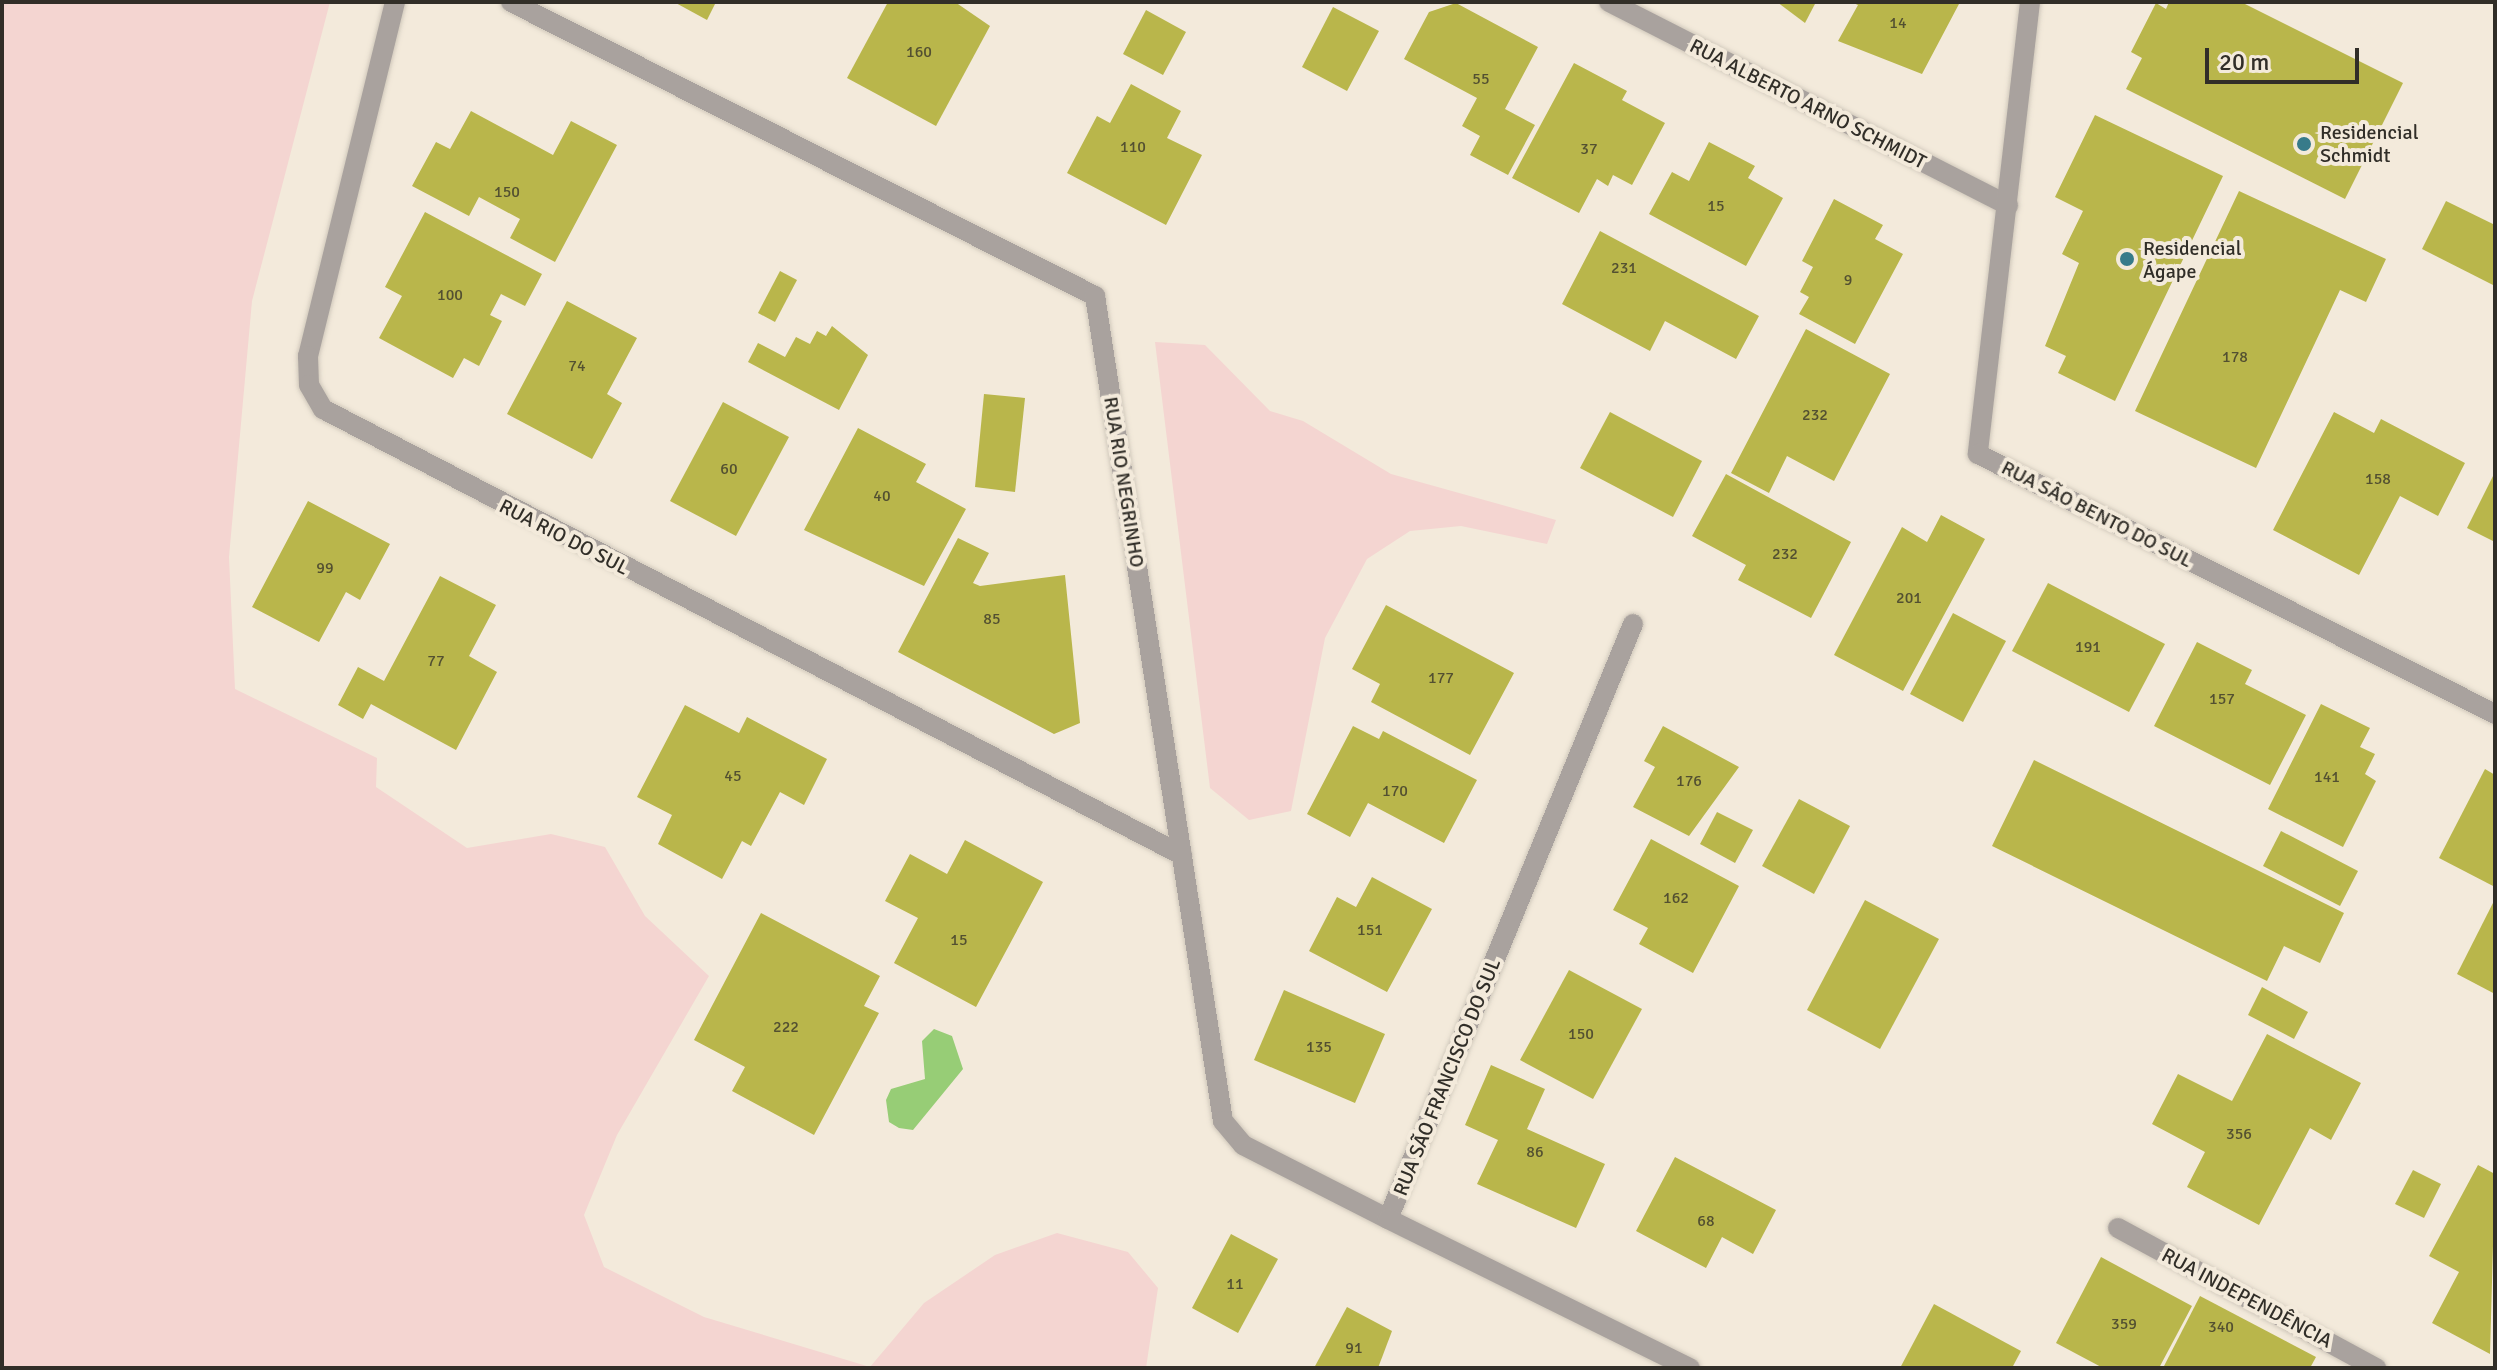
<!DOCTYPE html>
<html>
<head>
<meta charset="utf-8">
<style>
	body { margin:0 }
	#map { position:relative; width:2497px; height:1370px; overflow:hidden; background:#f3eadb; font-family:Signika,sans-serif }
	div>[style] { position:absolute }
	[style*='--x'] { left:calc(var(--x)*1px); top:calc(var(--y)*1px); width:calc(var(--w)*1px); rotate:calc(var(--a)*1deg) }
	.green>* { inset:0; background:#f4d5d1 }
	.water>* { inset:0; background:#97cd76 }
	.building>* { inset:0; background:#b9b64b }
	.roads { filter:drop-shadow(0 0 2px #d0c8bb) drop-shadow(0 0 2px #d0c8bb) }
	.minor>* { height:20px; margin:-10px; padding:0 10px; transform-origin:10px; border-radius:10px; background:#a9a29e }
	.dots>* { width:22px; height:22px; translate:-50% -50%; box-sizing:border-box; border:4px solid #f3eadb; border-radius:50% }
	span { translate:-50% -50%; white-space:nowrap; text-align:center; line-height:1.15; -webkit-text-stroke:8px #f3eadb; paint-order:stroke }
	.number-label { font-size:16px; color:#535031 }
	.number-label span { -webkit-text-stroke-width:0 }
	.street-label { font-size:20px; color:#312e28 }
	.poi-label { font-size:20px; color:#312e28 }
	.left { translate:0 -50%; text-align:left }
	.frame { position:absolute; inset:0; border:4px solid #312e28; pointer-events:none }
	.scale { position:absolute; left:2205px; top:48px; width:154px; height:36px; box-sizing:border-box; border:4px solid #312e28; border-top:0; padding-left:10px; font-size:24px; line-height:28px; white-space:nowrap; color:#312e28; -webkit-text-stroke:6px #f3eadb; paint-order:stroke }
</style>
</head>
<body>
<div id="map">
	<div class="green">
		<i style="clip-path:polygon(2px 2px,330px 2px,252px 301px,229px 557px,235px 689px,377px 758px,376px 787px,467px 848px,551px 834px,605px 847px,645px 916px,709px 976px,617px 1135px,584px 1215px,604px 1267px,704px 1317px,870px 1367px,924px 1303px,995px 1255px,1057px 1233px,1128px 1252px,1158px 1288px,1146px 1368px,2px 1368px)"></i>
		<i style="clip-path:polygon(1155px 342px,1205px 345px,1270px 411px,1303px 421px,1391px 474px,1556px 520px,1547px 544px,1461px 526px,1410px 531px,1367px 559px,1325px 638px,1291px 811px,1249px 820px,1210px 788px)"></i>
	</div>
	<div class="water">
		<i style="clip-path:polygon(934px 1029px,952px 1036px,963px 1069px,913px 1130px,899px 1128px,889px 1122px,886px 1100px,891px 1089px,925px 1079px,922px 1041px)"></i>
	</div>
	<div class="building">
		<i style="clip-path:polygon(674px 2px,716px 2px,707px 20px)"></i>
		<i style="clip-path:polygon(888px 2px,955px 2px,990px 26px,936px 126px,847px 78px)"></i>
		<i style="clip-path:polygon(1777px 2px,1816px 2px,1805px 23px)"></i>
		<i style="clip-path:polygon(1851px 2px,1955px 2px,1959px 4px,1922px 74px,1838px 41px,1858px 5px)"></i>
		<i style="clip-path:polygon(2169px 2px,2241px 2px,2403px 83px,2345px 199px,2126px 89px,2142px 58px,2131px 52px,2156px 3px,2166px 9px)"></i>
		<i style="clip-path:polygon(1456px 3px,1538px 47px,1505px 109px,1535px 125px,1508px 175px,1470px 155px,1480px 136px,1462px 126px,1477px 98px,1404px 59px,1429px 12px)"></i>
		<i style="clip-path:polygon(1333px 7px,1379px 31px,1347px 91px,1302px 67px)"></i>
		<i style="clip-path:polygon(1146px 10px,1186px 32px,1163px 75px,1123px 54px)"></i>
		<i style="clip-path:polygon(1574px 63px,1627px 91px,1622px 100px,1665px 123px,1632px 185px,1613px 175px,1608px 186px,1597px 179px,1579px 213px,1512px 178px)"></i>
		<i style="clip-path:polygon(1131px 84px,1181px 111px,1167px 138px,1202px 155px,1166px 225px,1067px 173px,1097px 116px,1110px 123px)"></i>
		<i style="clip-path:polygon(471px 111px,553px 155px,571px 121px,617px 145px,555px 262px,510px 238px,520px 219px,479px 197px,469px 216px,412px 186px,436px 142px,450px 149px)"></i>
		<i style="clip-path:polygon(2095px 115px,2223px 176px,2115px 401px,2058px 373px,2066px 356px,2045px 346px,2079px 263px,2062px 254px,2083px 211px,2055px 197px)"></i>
		<i style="clip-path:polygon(1709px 142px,1755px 166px,1748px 178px,1783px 198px,1746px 266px,1649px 214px,1672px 172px,1689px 181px)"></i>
		<i style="clip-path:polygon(2239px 191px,2386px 259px,2366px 302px,2340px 290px,2256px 468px,2135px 411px)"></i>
		<i style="clip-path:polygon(1834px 199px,1883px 225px,1875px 239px,1903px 254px,1855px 344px,1799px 314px,1809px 297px,1800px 292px,1813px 267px,1802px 261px)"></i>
		<i style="clip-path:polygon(2446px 201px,2495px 225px,2495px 286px,2422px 249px)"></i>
		<i style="clip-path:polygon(425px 212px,542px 274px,525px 306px,501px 294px,490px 315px,502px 321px,479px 366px,464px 358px,453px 378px,379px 338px,402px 296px,385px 287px)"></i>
		<i style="clip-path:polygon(1600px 231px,1759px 316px,1736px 359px,1665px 321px,1650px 351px,1562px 304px)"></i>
		<i style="clip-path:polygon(780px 271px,797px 280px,775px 322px,758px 313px)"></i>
		<i style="clip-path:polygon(567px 301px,637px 338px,607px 394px,622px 403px,592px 459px,507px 414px)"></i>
		<i style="clip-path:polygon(832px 326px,868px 355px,839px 410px,748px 362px,758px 343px,785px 357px,796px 337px,810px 344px,817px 331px,826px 336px)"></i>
		<i style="clip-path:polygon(1806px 329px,1890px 374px,1834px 481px,1787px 456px,1769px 493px,1731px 473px)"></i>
		<i style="clip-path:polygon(984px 394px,1025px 398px,1015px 492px,975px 487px)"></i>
		<i style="clip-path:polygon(723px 402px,789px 437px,736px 536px,670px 501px)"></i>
		<i style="clip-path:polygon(1610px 412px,1702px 461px,1673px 517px,1580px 468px)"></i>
		<i style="clip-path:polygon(2334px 412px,2374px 433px,2381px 419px,2465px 463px,2438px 516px,2400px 496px,2359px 575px,2273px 530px)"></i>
		<i style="clip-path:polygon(858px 428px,926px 464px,916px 482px,966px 509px,924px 586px,804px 530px)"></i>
		<i style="clip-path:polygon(2495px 472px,2495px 542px,2467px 528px)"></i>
		<i style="clip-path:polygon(1726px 474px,1851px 542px,1811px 618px,1738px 580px,1746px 565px,1692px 536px)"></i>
		<i style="clip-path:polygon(308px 501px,390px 544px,360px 600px,346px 592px,319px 642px,252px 607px)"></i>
		<i style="clip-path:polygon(1941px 515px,1985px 539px,1903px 691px,1834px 655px,1902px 527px,1927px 542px)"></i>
		<i style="clip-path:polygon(958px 538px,989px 553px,973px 583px,980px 586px,1065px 575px,1080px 723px,1054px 734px,898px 652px)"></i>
		<i style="clip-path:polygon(440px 576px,496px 605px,469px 656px,497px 672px,456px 750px,371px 704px,363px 719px,338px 705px,358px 667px,384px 681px)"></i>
		<i style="clip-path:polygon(2048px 583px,2165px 644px,2129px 712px,2012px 651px)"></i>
		<i style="clip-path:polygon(1386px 605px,1514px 673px,1470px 755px,1371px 702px,1380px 684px,1352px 669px)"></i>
		<i style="clip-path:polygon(1953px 613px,2006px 641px,1963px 722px,1910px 694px)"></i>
		<i style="clip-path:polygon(2197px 642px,2252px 670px,2245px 684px,2306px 715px,2270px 785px,2154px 726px)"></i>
		<i style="clip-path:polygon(2321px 704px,2370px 728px,2360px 747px,2375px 754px,2365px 774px,2376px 781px,2343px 847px,2268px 809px)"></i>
		<i style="clip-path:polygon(685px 705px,739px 733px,747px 717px,827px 759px,804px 805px,780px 792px,751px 846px,742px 841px,722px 879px,658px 844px,672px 815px,637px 797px)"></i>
		<i style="clip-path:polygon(1353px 726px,1379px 739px,1383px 731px,1477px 780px,1444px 843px,1368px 803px,1350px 837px,1307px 814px)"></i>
		<i style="clip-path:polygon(1663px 726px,1739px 767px,1689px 836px,1633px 807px,1655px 767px,1644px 761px)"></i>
		<i style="clip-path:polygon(2034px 760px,2344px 913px,2320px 963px,2284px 946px,2267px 981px,1992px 846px)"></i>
		<i style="clip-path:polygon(2485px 769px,2495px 775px,2495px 887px,2439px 858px)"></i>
		<i style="clip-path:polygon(1799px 799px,1850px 826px,1814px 894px,1762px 866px)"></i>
		<i style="clip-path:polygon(1717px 812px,1753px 830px,1735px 863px,1700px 844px)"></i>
		<i style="clip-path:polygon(2281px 831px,2358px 871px,2340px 906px,2263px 866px)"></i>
		<i style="clip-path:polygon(1651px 839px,1739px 886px,1693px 973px,1639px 944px,1648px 928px,1613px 910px)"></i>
		<i style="clip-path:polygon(965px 840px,1043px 882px,976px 1007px,894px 963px,918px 918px,885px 901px,910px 854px,947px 874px)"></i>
		<i style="clip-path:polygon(1372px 877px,1432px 909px,1387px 992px,1309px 951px,1337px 897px,1356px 907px)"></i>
		<i style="clip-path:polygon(2495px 899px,2495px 994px,2457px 974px)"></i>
		<i style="clip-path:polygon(1865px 900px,1939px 939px,1880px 1049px,1807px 1010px)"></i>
		<i style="clip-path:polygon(761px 913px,880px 976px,864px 1006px,879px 1013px,814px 1135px,732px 1091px,745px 1067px,694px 1040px)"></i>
		<i style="clip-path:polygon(1569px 970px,1642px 1009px,1593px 1099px,1520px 1060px)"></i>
		<i style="clip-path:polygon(2262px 987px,2308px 1012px,2294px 1039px,2248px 1015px)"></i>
		<i style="clip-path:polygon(1284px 990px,1385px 1034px,1355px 1103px,1254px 1060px)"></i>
		<i style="clip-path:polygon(2267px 1034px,2361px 1083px,2331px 1140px,2310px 1128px,2259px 1225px,2187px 1187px,2205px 1152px,2152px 1124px,2178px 1074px,2232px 1101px)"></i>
		<i style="clip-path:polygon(1491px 1065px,1545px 1089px,1527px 1129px,1605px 1164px,1576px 1228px,1477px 1184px,1498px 1140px,1465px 1125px)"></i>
		<i style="clip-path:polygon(1675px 1157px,1776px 1210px,1753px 1254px,1722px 1237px,1706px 1268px,1636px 1231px)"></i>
		<i style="clip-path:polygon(2478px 1165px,2495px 1174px,2490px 1354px,2432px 1323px,2459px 1272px,2429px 1256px)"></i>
		<i style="clip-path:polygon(2413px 1170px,2441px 1184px,2424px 1218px,2395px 1204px)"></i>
		<i style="clip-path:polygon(1231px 1234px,1278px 1259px,1238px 1333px,1192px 1308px)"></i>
		<i style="clip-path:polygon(2101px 1257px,2192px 1306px,2159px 1368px,2103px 1368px,2056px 1343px)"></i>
		<i style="clip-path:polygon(2200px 1296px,2316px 1357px,2310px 1368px,2163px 1368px)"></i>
		<i style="clip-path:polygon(1934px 1304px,2021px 1351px,2012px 1368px,1900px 1368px)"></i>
		<i style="clip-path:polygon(1347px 1307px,1392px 1331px,1378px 1368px,1314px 1368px)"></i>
	</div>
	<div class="roads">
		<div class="minor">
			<i style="--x:395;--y:2;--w:365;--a:103.8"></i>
			<i style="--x:308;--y:356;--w:29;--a:88"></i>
			<i style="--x:309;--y:385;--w:28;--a:60"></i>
			<i style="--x:323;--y:409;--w:968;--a:27.44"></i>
			<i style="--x:511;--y:2;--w:654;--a:26.72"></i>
			<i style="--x:1095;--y:296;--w:835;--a:81.18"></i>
			<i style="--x:1223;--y:1121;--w:31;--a:50"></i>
			<i style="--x:1243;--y:1145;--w:163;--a:27"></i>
			<i style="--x:1609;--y:2;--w:448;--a:27"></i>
			<i style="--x:2030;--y:2;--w:455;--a:96.6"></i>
			<i style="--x:1978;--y:454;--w:579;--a:26.7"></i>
			<i style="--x:1633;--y:624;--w:643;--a:112.38"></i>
			<i style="--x:1388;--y:1219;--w:337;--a:26.3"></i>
			<i style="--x:2118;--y:1228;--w:294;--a:28.5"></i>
		</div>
	</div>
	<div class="dots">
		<i style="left:2304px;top:144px;background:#377b8a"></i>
		<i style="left:2127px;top:259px;background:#377b8a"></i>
	</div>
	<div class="number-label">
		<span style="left:1898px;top:23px">14</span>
		<span style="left:919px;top:52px">160</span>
		<span style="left:1481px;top:79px">55</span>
		<span style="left:1133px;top:147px">110</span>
		<span style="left:1589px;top:149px">37</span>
		<span style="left:507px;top:192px">150</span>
		<span style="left:1716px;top:206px">15</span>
		<span style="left:1624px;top:268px">231</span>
		<span style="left:1848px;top:280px">9</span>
		<span style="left:450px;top:295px">100</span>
		<span style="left:2235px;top:357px">178</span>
		<span style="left:577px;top:366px">74</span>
		<span style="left:1815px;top:415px">232</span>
		<span style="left:729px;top:469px">60</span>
		<span style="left:2378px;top:479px">158</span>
		<span style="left:882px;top:496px">40</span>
		<span style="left:1785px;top:554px">232</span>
		<span style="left:325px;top:568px">99</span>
		<span style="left:1909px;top:598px">201</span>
		<span style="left:992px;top:619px">85</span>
		<span style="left:2088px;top:647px">191</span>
		<span style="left:436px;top:661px">77</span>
		<span style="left:1441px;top:678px">177</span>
		<span style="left:2222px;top:699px">157</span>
		<span style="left:733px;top:776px">45</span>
		<span style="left:2327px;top:777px">141</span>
		<span style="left:1689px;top:781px">176</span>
		<span style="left:1395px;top:791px">170</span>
		<span style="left:1676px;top:898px">162</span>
		<span style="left:1370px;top:930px">151</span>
		<span style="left:959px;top:940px">15</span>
		<span style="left:786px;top:1027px">222</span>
		<span style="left:1581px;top:1034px">150</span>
		<span style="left:1319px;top:1047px">135</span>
		<span style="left:2239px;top:1134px">356</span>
		<span style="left:1535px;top:1152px">86</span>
		<span style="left:1706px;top:1221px">68</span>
		<span style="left:1235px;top:1284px">11</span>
		<span style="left:2124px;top:1324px">359</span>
		<span style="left:2221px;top:1327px">340</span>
		<span style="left:1354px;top:1348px">91</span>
	</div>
	<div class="street-label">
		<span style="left:1808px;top:104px;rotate:27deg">RUA ALBERTO ARNO SCHMIDT</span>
		<span style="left:1124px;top:482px;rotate:81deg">RUA RIO NEGRINHO</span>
		<span style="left:2097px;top:514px;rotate:27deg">RUA SÃO BENTO DO SUL</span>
		<span style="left:564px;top:537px;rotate:27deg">RUA RIO DO SUL</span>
		<span style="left:1447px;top:1077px;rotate:-68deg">RUA SÃO FRANCISCO DO SUL</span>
		<span style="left:2247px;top:1298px;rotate:28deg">RUA INDEPENDÊNCIA</span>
	</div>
	<div class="poi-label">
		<span class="left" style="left:2320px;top:144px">Residencial<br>Schmidt</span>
		<span class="left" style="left:2143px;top:260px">Residencial<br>Ágape</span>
	</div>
	<div class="frame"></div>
	<div class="scale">20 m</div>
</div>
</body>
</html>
